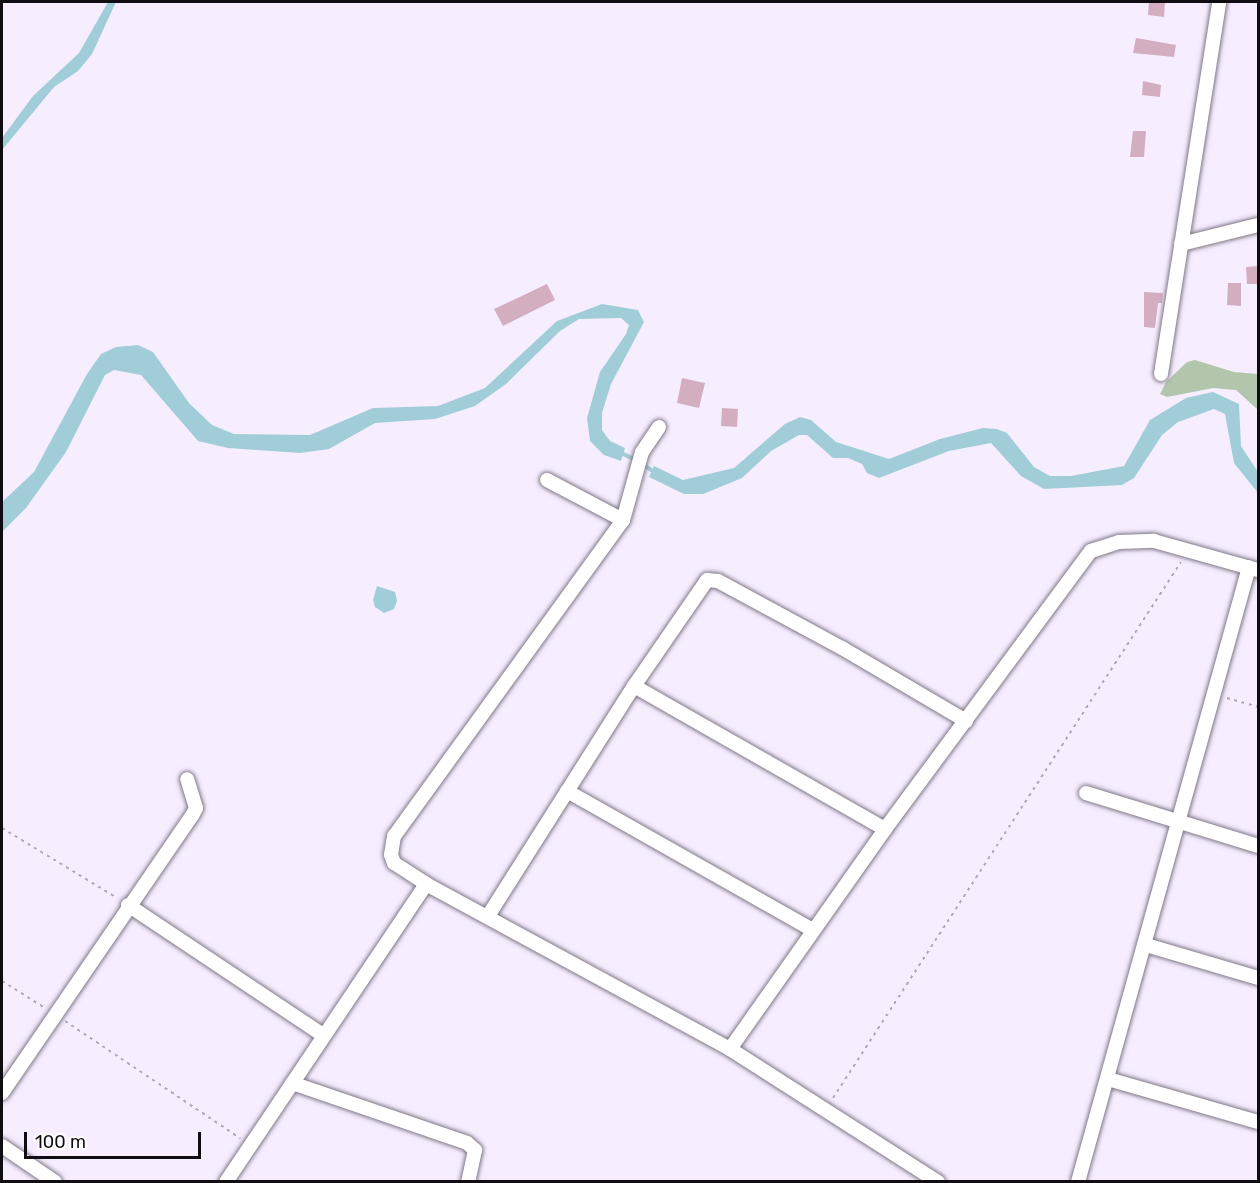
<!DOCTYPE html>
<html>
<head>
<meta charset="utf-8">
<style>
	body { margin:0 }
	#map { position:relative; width:1260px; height:1183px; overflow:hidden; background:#f6eeff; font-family:Rubik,sans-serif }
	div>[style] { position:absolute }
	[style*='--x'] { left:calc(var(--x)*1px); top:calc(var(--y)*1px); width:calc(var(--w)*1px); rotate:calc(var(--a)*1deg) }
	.green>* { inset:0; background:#b1c6aa }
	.water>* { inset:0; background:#a1cdd9 }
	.stream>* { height:4px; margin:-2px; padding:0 2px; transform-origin:2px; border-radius:2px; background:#a1cdd9 }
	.building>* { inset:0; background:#d3aec1 }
	.path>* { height:2px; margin-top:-1px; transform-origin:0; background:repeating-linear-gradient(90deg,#afa8b6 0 3px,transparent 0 7.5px) }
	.roads { filter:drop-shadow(0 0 2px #7f7887) drop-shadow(0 0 2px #7f7887) }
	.minor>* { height:14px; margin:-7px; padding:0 7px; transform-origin:7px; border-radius:7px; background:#fff }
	span { translate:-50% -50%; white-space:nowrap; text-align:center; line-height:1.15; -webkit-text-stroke:5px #fff; paint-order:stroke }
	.frame { position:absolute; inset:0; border:3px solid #0f0c12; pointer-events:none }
	.scale { position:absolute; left:24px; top:1132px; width:177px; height:27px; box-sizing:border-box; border:3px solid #0f0c12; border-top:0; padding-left:8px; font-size:18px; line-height:21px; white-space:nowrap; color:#0f0c12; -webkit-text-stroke:4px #fff; paint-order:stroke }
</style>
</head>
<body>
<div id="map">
	<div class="green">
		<i style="clip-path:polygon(1195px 360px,1234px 372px,1258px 374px,1258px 410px,1236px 390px,1213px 388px,1167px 397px,1160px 394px,1166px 382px,1187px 362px)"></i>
	</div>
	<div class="water">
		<i style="clip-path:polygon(108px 2px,116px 2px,92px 54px,78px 71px,54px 87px,2px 150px,2px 138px,33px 96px,79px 53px)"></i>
		<i style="clip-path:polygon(602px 304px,638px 310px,644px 322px,611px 384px,602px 413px,602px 430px,610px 441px,625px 448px,621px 461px,604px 455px,590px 441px,587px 418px,600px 372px,626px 334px,629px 325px,621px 318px,579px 319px,560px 331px,506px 384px,475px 406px,435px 419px,375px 423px,329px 449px,300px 453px,228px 448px,198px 441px,141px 375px,114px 370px,105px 375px,66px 452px,26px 508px,2px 532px,2px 502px,34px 472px,87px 374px,101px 354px,116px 347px,138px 345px,153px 352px,189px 403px,212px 425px,234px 434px,310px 435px,373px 408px,438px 406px,485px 388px,557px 321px)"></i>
		<i style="clip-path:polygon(1213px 392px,1239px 404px,1241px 446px,1258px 472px,1258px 493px,1234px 463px,1225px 414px,1214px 409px,1178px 422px,1162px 435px,1134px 478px,1122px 485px,1044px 489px,1021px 476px,991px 443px,949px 451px,879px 478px,867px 473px,862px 464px,848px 458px,833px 458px,807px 435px,799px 435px,771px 451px,742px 478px,703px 494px,684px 494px,649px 477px,654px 466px,683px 480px,734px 468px,785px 424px,800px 417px,811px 420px,836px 442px,889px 459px,940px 439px,983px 428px,997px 429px,1007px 433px,1034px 467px,1050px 476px,1071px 476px,1124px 466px,1150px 420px,1186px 398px)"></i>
		<i style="clip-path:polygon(377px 586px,395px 592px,397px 601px,394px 609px,384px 613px,375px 607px,373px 600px)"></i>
	</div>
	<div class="stream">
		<i style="--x:621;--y:453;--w:17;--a:25"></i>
		<i style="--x:642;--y:464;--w:17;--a:33"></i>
	</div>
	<div class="building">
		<i style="clip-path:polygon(1149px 2px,1165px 2px,1164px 17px,1148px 15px)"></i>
		<i style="clip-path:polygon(1136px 38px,1176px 45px,1174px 57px,1133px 53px)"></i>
		<i style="clip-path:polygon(1143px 81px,1161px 85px,1160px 97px,1142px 95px)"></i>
		<i style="clip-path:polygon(1133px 131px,1146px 131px,1144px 157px,1130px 157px)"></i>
		<i style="clip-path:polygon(1258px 266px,1258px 284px,1247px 284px,1246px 267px)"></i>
		<i style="clip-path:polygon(1228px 283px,1241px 283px,1241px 306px,1227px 305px)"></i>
		<i style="clip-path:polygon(547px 284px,555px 300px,503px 326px,494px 309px)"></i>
		<i style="clip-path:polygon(1144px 292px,1163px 293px,1162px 303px,1158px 303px,1155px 328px,1144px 327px)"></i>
		<i style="clip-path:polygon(682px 378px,705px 383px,699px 408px,677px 403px)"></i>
		<i style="clip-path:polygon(722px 408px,738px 409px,737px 427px,721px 426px)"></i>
	</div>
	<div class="path">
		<i style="--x:1227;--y:698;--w:32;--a:16"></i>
		<i style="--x:2;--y:828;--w:135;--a:31.3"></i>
		<i style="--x:2;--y:981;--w:51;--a:32.1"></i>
		<i style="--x:65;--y:1021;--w:211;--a:33.8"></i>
		<i style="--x:833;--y:1098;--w:639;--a:-57.01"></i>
	</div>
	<div class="roads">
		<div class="minor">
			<i style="--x:1181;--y:244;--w:79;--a:-13.9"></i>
			<i style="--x:1161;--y:374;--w:376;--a:-81.1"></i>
			<i style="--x:659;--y:427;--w:30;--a:124"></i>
			<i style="--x:642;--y:452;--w:71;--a:105.6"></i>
			<i style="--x:623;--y:520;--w:390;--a:125.9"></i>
			<i style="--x:394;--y:836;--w:19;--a:99"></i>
			<i style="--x:391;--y:855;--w:9;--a:69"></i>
			<i style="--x:394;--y:863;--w:38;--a:33"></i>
			<i style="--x:426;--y:884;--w:346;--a:28.5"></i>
			<i style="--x:730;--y:1049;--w:247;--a:32.6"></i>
			<i style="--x:547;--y:480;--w:86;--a:27.8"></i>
			<i style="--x:634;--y:686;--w:289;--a:29.7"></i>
			<i style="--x:567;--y:791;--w:283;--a:29.5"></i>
			<i style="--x:1086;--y:793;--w:180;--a:17.1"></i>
			<i style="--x:128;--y:905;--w:234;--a:33.7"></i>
			<i style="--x:488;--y:916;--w:272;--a:-57.6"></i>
			<i style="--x:634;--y:686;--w:129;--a:-55.4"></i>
			<i style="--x:707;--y:580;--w:11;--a:5"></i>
			<i style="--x:718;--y:581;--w:141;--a:28.4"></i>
			<i style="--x:842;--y:648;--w:144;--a:30.5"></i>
			<i style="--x:1146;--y:945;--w:117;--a:16.4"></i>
			<i style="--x:730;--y:1049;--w:269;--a:-54.8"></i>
			<i style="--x:885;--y:829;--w:346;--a:-53.5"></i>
			<i style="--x:1091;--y:551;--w:29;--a:-18"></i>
			<i style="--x:1119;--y:542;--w:35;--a:-2"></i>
			<i style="--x:1154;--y:541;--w:108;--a:15.6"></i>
			<i style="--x:1108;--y:1079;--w:156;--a:16"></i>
			<i style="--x:292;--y:1083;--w:185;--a:18.9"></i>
			<i style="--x:467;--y:1143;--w:11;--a:41"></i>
			<i style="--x:475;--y:1150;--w:33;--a:102"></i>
			<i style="--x:2;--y:1093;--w:336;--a:-55.6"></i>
			<i style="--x:192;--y:816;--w:9;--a:-63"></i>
			<i style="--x:196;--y:808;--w:30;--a:-107"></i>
			<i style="--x:2;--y:1146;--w:64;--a:34.2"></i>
			<i style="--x:226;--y:1182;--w:359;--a:-56.1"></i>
			<i style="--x:1078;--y:1182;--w:638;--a:-74.46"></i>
		</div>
	</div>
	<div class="frame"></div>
	<div class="scale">100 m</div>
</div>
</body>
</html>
